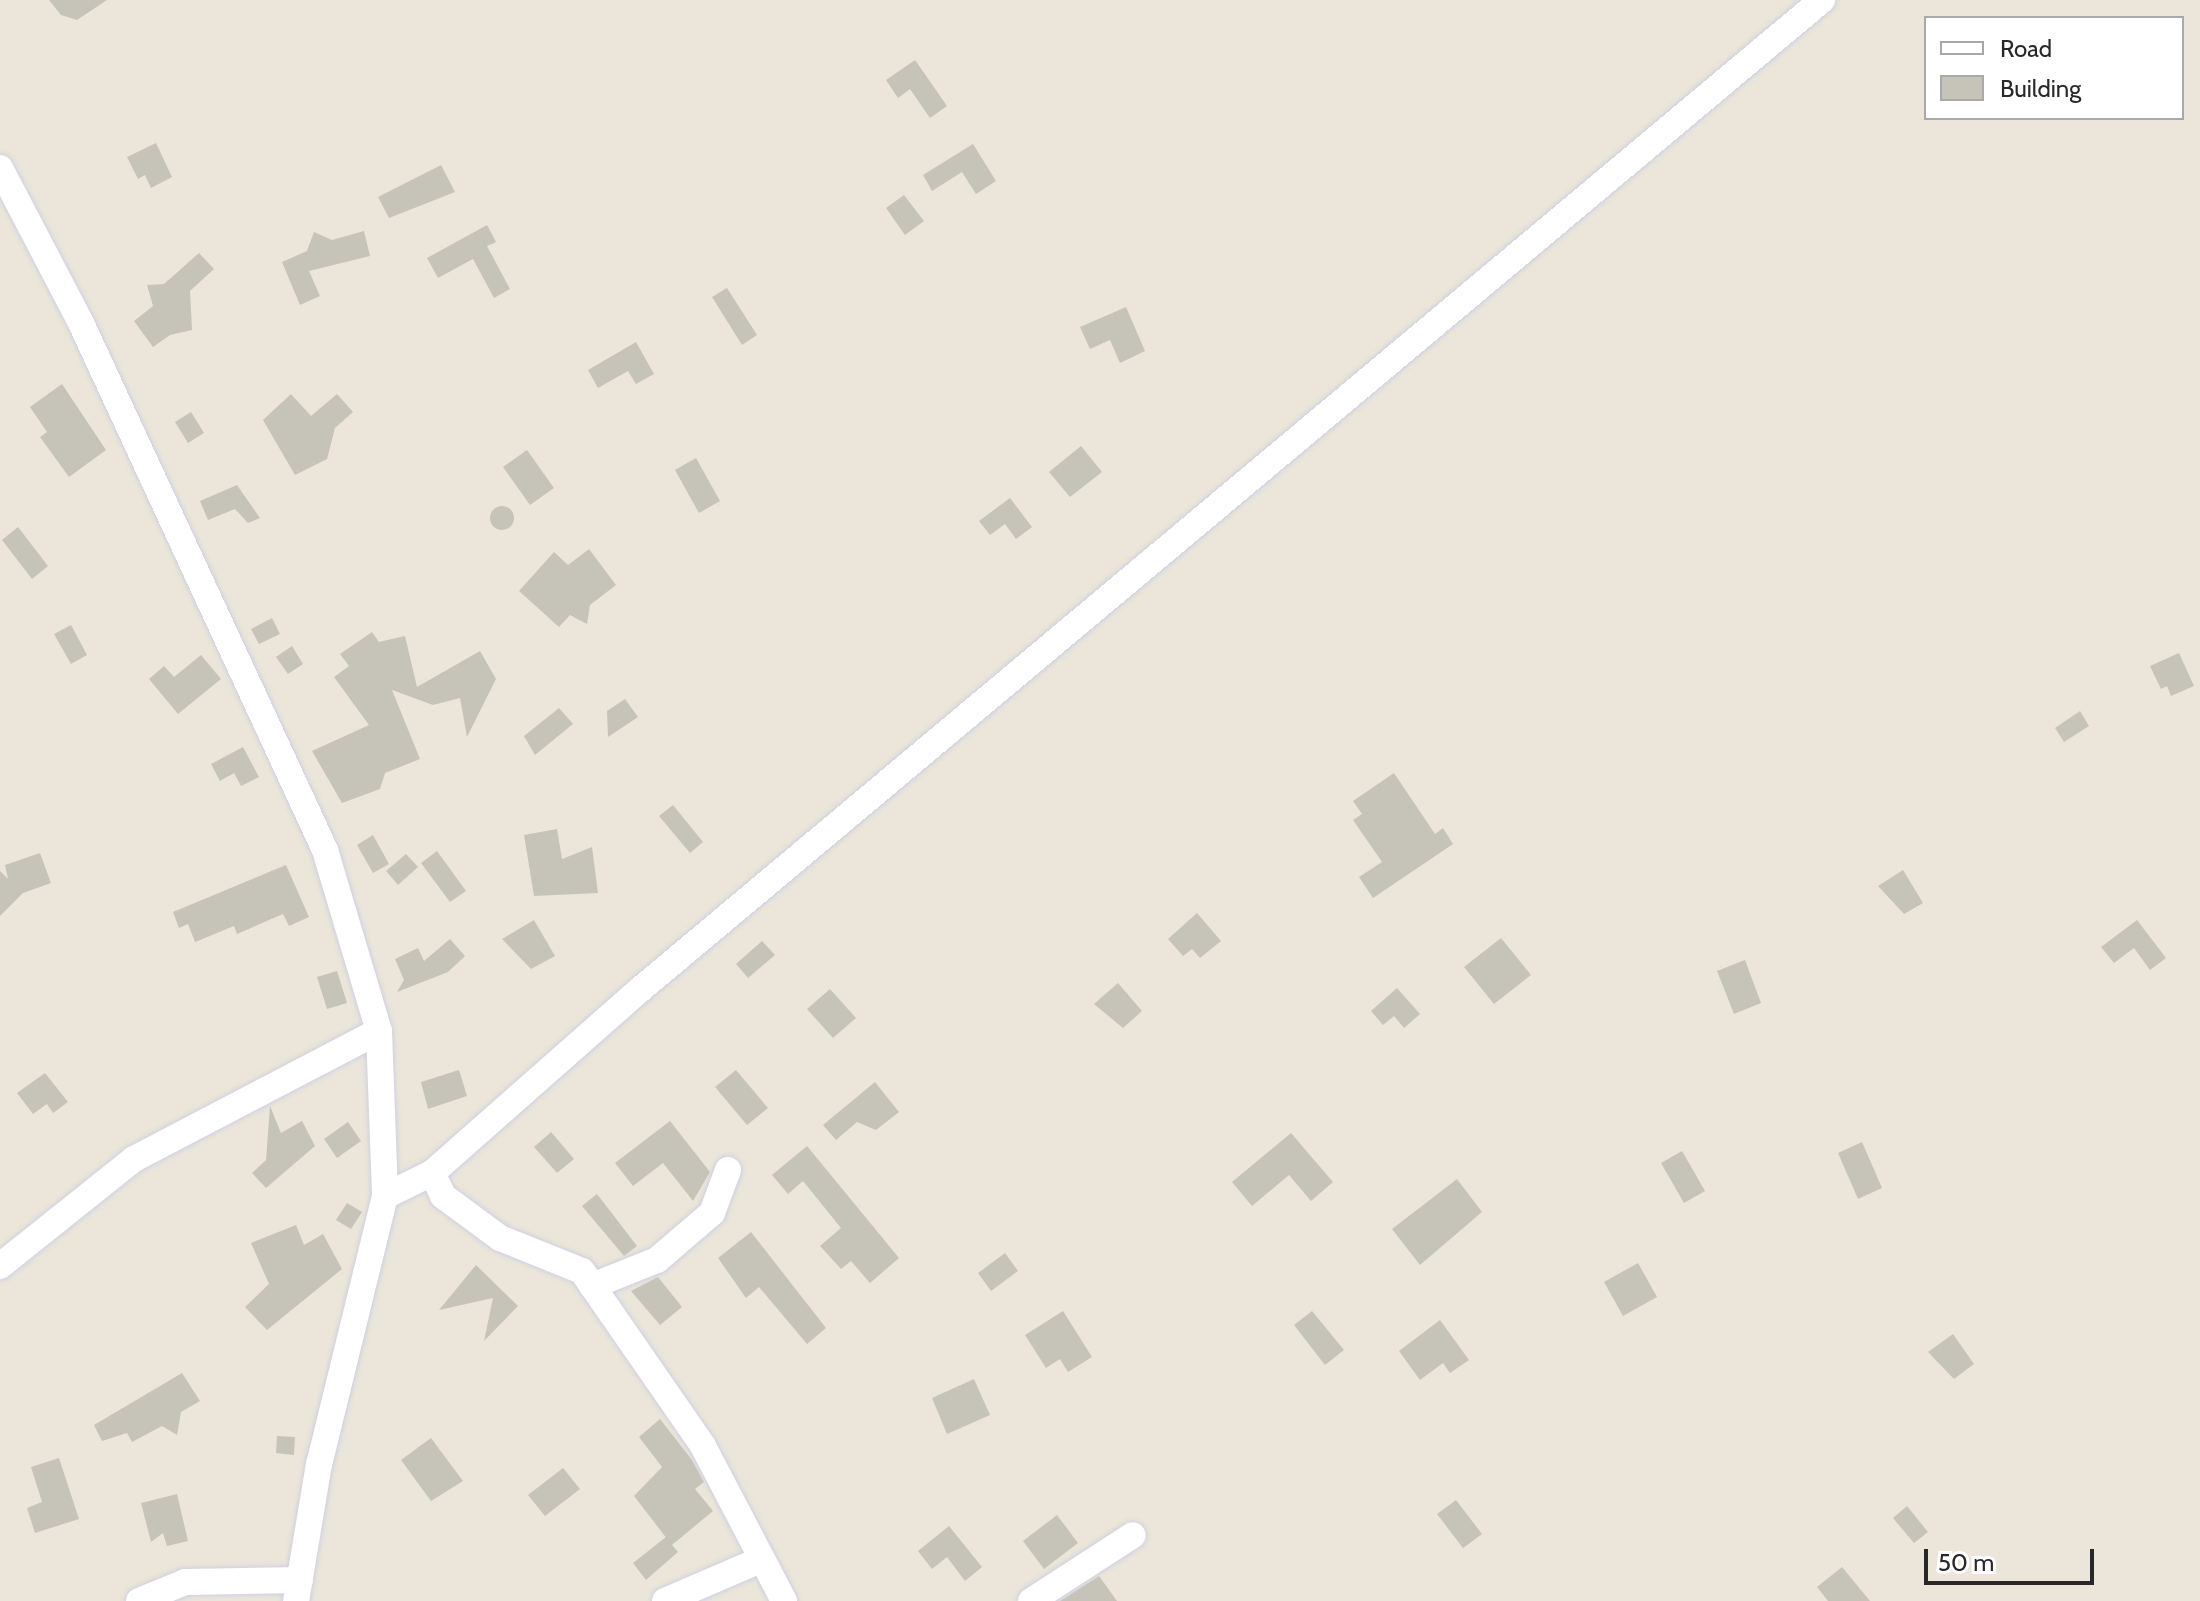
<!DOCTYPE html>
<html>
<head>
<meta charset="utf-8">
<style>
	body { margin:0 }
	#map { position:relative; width:2200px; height:1601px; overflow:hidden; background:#ebe6d9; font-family:Cabin,sans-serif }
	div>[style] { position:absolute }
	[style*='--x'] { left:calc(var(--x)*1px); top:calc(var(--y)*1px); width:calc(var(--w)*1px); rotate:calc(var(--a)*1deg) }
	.building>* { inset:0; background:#c6c3b9 }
	.round { border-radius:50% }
	.roads { filter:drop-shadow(0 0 2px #cfd0e1) drop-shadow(0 0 2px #cfd0e1) }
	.minor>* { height:26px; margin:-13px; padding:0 13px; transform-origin:13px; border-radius:13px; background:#fff }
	span { translate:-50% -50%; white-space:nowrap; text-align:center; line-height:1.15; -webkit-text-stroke:6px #fff; paint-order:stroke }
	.legend { position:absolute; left:1924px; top:16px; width:260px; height:104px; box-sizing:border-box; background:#fff; border:2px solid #a9a9a9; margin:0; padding:10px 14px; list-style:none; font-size:24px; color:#282828 }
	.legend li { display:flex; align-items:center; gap:16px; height:40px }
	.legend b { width:40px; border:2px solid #a9a9a9 }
	.scale { position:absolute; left:1924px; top:1549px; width:170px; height:36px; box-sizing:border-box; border:4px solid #282828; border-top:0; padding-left:10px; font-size:24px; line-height:28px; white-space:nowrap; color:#282828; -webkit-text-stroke:6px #fff; paint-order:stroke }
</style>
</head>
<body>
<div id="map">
	<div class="building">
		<i style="clip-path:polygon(49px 0,107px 0,77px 20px,61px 15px)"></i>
		<i style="clip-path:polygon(915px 60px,947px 106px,930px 118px,910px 89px,898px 98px,886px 80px)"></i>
		<i style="clip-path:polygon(156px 143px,172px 177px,151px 188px,145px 175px,138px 179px,127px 157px)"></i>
		<i style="clip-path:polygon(973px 144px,996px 181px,976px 194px,962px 172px,932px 191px,923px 175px)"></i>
		<i style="clip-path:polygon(441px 165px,455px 192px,389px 218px,378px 197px)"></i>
		<i style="clip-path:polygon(904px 195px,924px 221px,905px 235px,886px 208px)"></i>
		<i style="clip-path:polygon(487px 225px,496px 242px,487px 246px,510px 289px,494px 298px,473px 259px,438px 278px,427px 258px)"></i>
		<i style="clip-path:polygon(364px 231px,370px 256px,309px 271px,320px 296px,300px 305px,282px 262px,307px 251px,314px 232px,332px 240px)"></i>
		<i style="clip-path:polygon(199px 253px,214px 269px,190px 291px,192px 330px,170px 335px,153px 347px,134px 321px,153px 306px,147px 285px,164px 284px)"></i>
		<i style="clip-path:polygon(727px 288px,757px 335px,742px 345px,712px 297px)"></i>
		<i style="clip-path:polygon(1126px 307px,1145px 351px,1120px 363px,1110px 340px,1090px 349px,1080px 327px)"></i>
		<i style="clip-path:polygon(636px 342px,654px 374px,636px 384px,628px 371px,598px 388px,588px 370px)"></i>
		<i style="clip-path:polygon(62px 384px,106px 450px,69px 477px,40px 437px,47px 432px,30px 407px)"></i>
		<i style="clip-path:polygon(291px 394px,311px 416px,337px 394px,353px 412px,335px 428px,327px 459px,295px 475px,263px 420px)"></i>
		<i style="clip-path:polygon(191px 412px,204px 433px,188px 443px,175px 422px)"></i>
		<i style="clip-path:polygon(1081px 446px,1102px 472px,1070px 497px,1049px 472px)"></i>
		<i style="clip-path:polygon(527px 450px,554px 488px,530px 505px,503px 467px)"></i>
		<i style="clip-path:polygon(696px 458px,720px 501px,699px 513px,675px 470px)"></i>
		<i style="clip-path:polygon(237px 485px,260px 518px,248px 523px,235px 509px,208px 520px,200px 501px)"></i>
		<i style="clip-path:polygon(1010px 498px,1032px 527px,1016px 539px,1005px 524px,990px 535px,979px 521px)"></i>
		<i class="round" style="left:490px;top:506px;width:24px;height:24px"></i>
		<i style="clip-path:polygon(18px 527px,48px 566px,32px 579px,2px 540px)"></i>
		<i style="clip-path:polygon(589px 549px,616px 585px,590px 605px,587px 624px,570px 615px,559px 627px,519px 591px,554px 552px,568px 565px)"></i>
		<i style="clip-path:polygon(272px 618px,280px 634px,259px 644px,251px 629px)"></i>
		<i style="clip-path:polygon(71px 625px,87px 655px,71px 664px,54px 634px)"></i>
		<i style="clip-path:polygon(372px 632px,379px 642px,405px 636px,417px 687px,480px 651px,496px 679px,467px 737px,460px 698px,433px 705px,392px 690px,420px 759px,385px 773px,380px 789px,342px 803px,312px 751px,369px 725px,334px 677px,349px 666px,340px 654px)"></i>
		<i style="clip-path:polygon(292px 646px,303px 664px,288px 674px,276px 657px)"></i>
		<i style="clip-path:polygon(2179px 653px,2194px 686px,2171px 696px,2167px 686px,2161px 689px,2150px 666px)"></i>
		<i style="clip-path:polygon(201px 655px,221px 679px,178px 714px,149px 679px,164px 666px,174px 677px)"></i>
		<i style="clip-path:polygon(625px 699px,638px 717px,608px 737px,607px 711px)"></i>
		<i style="clip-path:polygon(559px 708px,573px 724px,535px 755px,524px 736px)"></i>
		<i style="clip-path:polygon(2080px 711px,2089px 726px,2064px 742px,2055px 728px)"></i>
		<i style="clip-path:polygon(243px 747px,259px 777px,241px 786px,234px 773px,220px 781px,211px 764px)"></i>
		<i style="clip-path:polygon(1394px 773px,1435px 834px,1443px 828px,1453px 844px,1373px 898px,1359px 877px,1382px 862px,1353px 820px,1362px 814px,1353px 801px)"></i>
		<i style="clip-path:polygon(673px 805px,703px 842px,690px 853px,659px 816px)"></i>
		<i style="clip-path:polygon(557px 829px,562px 859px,592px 847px,598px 893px,534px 896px,524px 835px)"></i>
		<i style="clip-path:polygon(373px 835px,389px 864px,373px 873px,357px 845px)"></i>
		<i style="clip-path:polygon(437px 851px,466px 891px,450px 902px,421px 863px)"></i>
		<i style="clip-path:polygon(40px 853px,51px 883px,23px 893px,0 916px,0 871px,8px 879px,5px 865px)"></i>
		<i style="clip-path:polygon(406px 854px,418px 867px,398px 885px,386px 871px)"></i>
		<i style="clip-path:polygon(286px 865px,309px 917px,289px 926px,283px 914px,237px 934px,234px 926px,195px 942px,188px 924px,179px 928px,173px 912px)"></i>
		<i style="clip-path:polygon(1903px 870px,1923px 903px,1904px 914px,1878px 886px)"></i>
		<i style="clip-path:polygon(1197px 913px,1221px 941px,1200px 958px,1192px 949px,1183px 956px,1168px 939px)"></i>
		<i style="clip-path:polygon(534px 920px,555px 956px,531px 969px,502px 939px)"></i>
		<i style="clip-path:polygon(2137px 920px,2166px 958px,2150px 970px,2134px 948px,2114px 963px,2101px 947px)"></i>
		<i style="clip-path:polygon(1501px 938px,1531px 975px,1494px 1004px,1464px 967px)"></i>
		<i style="clip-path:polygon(450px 939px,465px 956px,448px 972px,397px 992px,404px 980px,395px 959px,418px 948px,424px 961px)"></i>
		<i style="clip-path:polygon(762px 941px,775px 955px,748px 978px,736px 964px)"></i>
		<i style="clip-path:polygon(1745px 960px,1761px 1003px,1734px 1014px,1717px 971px)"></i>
		<i style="clip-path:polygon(337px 971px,347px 1003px,327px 1009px,317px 977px)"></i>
		<i style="clip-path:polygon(1118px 983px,1142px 1011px,1123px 1028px,1094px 1004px)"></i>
		<i style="clip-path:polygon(1397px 988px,1420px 1014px,1404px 1028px,1394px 1016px,1383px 1025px,1371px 1011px)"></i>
		<i style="clip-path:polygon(830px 989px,856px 1018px,833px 1038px,807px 1009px)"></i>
		<i style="clip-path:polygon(459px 1070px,467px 1096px,428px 1109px,421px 1082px)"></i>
		<i style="clip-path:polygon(736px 1070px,768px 1108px,747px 1125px,715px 1087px)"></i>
		<i style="clip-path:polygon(45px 1073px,68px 1102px,53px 1113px,47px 1104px,33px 1114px,17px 1093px)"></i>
		<i style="clip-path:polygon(875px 1082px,899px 1112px,876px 1130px,857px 1122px,836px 1140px,823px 1125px)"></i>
		<i style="clip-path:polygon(270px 1106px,281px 1133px,302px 1121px,315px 1146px,266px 1188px,252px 1173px,266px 1160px)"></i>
		<i style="clip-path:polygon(670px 1121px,710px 1172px,693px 1201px,663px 1163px,633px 1186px,615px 1163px)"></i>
		<i style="clip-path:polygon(348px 1122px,361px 1141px,337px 1158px,324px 1139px)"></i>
		<i style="clip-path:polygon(551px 1132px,574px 1159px,557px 1173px,534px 1147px)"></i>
		<i style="clip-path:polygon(1291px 1133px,1333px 1182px,1311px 1201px,1289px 1175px,1252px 1206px,1232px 1182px)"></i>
		<i style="clip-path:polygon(1862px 1142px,1882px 1188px,1858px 1199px,1838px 1153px)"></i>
		<i style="clip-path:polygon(807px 1146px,899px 1258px,870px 1283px,851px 1261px,841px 1269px,820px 1246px,841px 1228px,803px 1181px,788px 1194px,772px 1175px)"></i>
		<i style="clip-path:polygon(1682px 1151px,1705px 1191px,1684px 1203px,1661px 1163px)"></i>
		<i style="clip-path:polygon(1457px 1179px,1482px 1212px,1420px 1265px,1392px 1229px)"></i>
		<i style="clip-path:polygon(597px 1194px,637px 1246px,624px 1256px,582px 1206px)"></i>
		<i style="clip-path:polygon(347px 1203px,362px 1212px,351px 1229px,336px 1220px)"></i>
		<i style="clip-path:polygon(296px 1225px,304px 1245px,323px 1234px,342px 1269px,267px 1330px,245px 1307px,269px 1284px,251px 1243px)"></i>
		<i style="clip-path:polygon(751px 1232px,826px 1328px,807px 1344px,759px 1287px,746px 1298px,718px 1258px)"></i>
		<i style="clip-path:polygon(1005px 1253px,1018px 1271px,991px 1291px,978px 1273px)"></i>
		<i style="clip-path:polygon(1638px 1263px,1657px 1297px,1623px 1316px,1604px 1282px)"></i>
		<i style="clip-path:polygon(476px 1265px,518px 1306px,484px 1341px,493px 1298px,439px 1310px)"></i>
		<i style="clip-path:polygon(658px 1277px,682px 1307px,660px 1325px,631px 1291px)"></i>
		<i style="clip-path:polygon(1063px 1311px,1092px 1357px,1068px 1372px,1060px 1359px,1046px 1368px,1025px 1335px)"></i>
		<i style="clip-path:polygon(1312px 1311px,1344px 1350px,1325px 1365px,1294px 1325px)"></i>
		<i style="clip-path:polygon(1440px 1320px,1469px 1360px,1450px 1373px,1443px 1363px,1420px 1380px,1399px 1351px)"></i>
		<i style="clip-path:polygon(1953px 1334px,1974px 1364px,1954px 1379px,1928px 1352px)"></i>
		<i style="clip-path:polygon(182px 1373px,200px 1401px,181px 1412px,177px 1435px,162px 1426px,132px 1442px,127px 1433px,102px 1441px,94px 1425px)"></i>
		<i style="clip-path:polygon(974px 1379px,990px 1415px,947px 1434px,932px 1398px)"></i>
		<i style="clip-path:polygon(660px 1419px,692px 1460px,704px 1482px,695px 1489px,713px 1511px,672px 1545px,678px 1552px,646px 1580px,633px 1563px,666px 1537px,671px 1544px,634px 1496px,662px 1467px,639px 1437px)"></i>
		<i style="clip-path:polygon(277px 1436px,295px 1437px,294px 1455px,276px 1453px)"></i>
		<i style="clip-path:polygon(431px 1438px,463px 1481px,431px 1501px,401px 1460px)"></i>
		<i style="clip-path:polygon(59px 1458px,79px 1519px,35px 1533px,27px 1508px,42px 1502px,31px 1467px)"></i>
		<i style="clip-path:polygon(563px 1468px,580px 1489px,545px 1516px,528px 1495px)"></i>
		<i style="clip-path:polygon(177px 1494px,188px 1541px,167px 1546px,163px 1533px,151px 1542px,141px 1503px)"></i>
		<i style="clip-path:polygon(1456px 1500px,1482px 1534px,1463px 1548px,1437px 1514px)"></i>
		<i style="clip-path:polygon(1907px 1506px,1928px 1532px,1914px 1543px,1893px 1518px)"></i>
		<i style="clip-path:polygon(1057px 1515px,1078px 1543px,1044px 1569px,1023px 1541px)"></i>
		<i style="clip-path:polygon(949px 1526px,982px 1567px,965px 1581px,947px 1557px,932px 1569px,918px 1551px)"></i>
		<i style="clip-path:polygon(1842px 1567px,1870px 1601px,1828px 1601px,1817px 1587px)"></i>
		<i style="clip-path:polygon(1099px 1576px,1117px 1601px,1060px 1601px)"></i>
	</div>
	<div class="roads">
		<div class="minor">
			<i style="--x:0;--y:168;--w:175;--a:62.4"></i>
			<i style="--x:81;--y:323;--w:581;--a:65.16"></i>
			<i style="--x:325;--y:850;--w:189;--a:73.4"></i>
			<i style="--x:379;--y:1031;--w:165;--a:87.9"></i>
			<i style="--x:385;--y:1196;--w:276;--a:103.8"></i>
			<i style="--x:319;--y:1464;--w:139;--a:99.5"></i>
			<i style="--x:432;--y:1173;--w:25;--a:64"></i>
			<i style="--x:443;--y:1196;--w:71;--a:36.4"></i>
			<i style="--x:500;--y:1238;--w:88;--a:21.9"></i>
			<i style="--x:582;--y:1271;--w:213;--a:55.3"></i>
			<i style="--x:703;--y:1446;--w:175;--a:62.4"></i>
			<i style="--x:385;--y:1196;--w:52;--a:-26.1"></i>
			<i style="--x:432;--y:1173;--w:280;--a:-41.4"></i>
			<i style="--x:642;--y:988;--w:1539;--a:-39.94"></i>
			<i style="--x:0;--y:1266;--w:171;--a:-38.6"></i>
			<i style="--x:134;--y:1159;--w:276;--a:-27.6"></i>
			<i style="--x:592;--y:1286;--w:70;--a:-21.8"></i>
			<i style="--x:657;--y:1260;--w:72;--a:-40.5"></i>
			<i style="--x:712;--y:1213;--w:46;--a:-69.6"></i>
			<i style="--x:139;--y:1601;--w:50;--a:-22.4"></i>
			<i style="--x:185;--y:1582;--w:115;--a:-1"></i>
			<i style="--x:665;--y:1601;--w:103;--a:-23.3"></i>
			<i style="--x:1031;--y:1601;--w:121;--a:-32.9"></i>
		</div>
	</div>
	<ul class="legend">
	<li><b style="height:10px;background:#fff"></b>Road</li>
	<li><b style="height:22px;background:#c6c3b9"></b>Building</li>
	</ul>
	<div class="scale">50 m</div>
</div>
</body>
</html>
